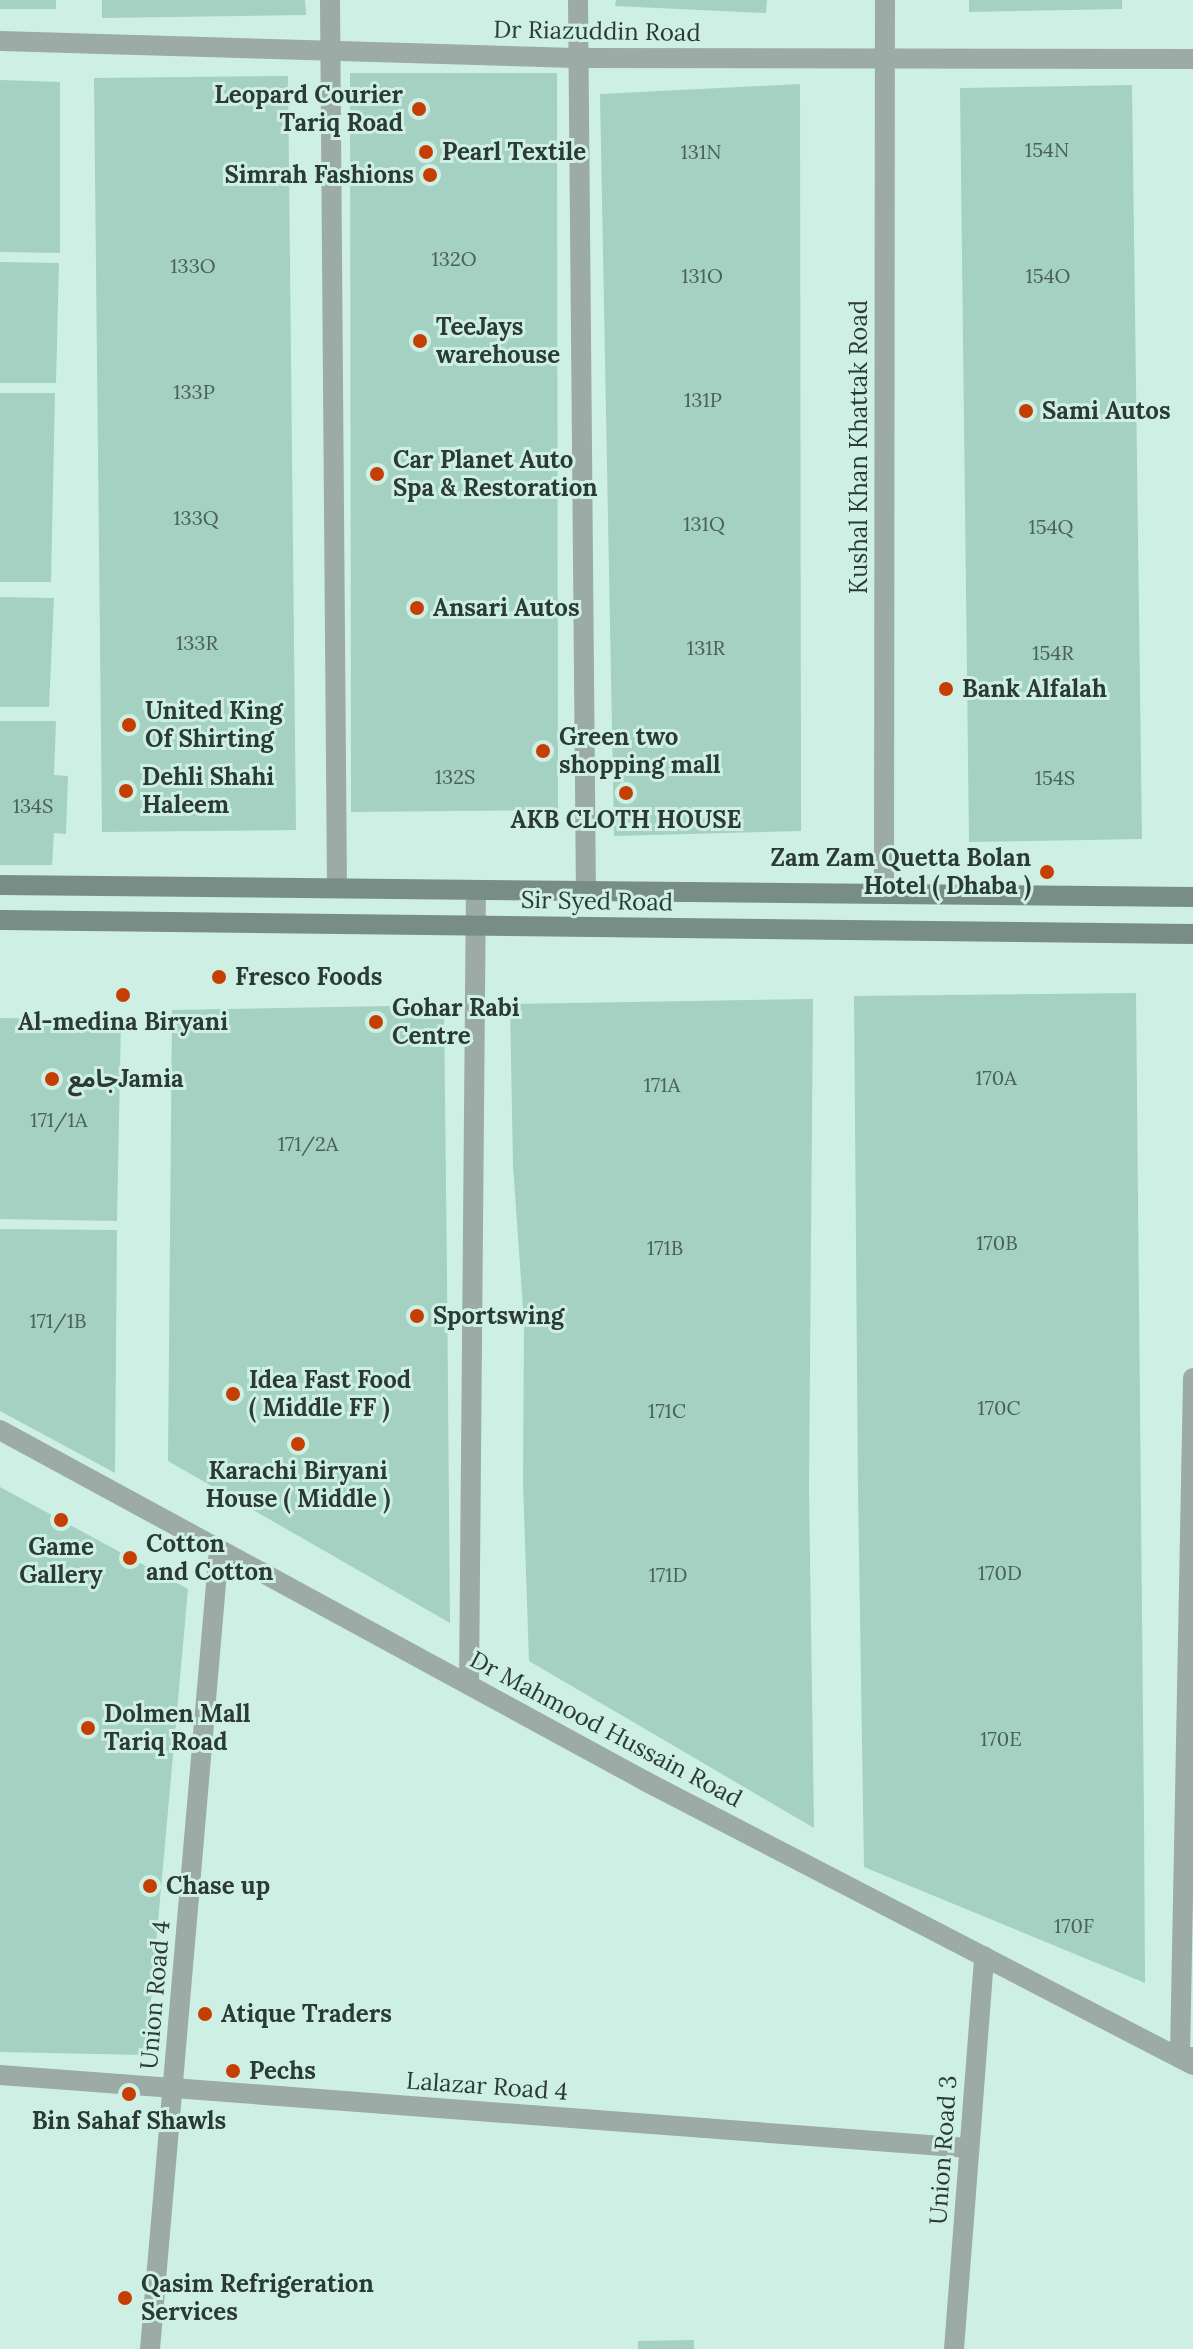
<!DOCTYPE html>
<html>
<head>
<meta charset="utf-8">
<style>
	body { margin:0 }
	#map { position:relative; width:1193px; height:2349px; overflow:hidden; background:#cef0e4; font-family:Lora,"Noto Sans Arabic",serif }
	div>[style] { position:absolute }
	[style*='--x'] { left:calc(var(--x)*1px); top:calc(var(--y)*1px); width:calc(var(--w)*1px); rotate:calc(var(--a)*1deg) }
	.building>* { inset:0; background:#a4d1c1 }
	.service>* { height:20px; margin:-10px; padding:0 10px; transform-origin:10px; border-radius:10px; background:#9caba5 }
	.minor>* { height:20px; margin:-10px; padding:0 10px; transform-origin:10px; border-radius:10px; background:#9caba5 }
	.tertiary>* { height:20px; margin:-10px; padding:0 10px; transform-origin:10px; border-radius:10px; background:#9caba5 }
	.secondary>* { height:20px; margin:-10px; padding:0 10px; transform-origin:10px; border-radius:10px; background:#788d86 }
	.dots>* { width:22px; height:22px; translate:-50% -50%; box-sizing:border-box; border:4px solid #cef0e4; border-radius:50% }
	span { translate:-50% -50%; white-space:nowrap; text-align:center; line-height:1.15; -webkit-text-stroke:6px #cef0e4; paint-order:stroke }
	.number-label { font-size:20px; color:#4a6058 }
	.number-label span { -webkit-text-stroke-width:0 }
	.street-label { font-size:24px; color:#2c3a35 }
	.poi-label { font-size:24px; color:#2c3a35; font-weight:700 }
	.right { translate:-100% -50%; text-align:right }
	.left { translate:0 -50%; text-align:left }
</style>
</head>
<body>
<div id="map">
	<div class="building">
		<i style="clip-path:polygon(0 0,56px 0,56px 9px,0 9px)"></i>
		<i style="clip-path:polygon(102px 0,305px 0,306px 15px,102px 18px)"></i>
		<i style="clip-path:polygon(616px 0,767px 0,766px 13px,615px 6px)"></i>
		<i style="clip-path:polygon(969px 0,1122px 0,1122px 9px,969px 12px)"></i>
		<i style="clip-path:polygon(350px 73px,557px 73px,558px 810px,351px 812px)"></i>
		<i style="clip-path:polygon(288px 76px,296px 830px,102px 832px,94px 78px)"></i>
		<i style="clip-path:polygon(0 80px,60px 82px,60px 253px,0 252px)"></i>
		<i style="clip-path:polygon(800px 84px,801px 831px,614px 836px,600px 94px)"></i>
		<i style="clip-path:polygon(1132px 85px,1142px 839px,969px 842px,960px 88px)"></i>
		<i style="clip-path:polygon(0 262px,59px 263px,56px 383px,0 383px)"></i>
		<i style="clip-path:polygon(0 393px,55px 393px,51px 582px,0 582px)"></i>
		<i style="clip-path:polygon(0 597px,54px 598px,49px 707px,0 707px)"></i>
		<i style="clip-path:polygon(0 721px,56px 721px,54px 775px,68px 776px,66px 834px,54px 833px,52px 865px,0 865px)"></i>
		<i style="clip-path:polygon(1136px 993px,1144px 1818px,1145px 1983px,864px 1867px,858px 1492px,854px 996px)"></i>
		<i style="clip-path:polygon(813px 999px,809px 1488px,814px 1828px,529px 1661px,523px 1483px,524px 1323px,513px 1165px,510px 1004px)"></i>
		<i style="clip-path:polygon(444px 1005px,447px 1276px,450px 1623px,168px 1461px,172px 1010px)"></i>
		<i style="clip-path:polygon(0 1018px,121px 1020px,117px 1221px,0 1219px)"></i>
		<i style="clip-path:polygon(0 1229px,117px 1230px,115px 1473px,0 1411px)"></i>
		<i style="clip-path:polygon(0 1487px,188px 1589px,146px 2055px,0 2052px)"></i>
		<i style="clip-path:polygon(694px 2340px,694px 2349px,638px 2349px,638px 2341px)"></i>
	</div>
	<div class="service">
		<i style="--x:578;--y:0;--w:891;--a:89.49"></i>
	</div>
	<div class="minor">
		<i style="--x:330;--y:0;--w:888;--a:89.55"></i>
		<i style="--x:0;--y:41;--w:576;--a:1.69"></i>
		<i style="--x:576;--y:58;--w:617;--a:0.09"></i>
		<i style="--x:884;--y:894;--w:894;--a:-89.94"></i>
		<i style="--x:1193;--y:1378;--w:679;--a:91.1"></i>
		<i style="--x:1180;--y:2057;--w:13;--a:0"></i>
		<i style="--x:469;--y:1685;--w:795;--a:-89.5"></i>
		<i style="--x:0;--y:2075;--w:972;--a:4.31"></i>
		<i style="--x:150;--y:2349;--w:803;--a:-85.07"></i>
		<i style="--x:954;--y:2349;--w:394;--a:-85.6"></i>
	</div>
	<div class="tertiary">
		<i style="--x:0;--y:1430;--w:734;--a:28.55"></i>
		<i style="--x:645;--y:1781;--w:617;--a:27.4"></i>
	</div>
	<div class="secondary">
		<i style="--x:0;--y:885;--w:1193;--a:0.58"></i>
		<i style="--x:0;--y:920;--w:1193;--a:0.67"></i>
	</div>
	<div class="dots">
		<i style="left:419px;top:109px;background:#c53e02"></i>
		<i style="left:426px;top:152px;background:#c53e02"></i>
		<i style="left:430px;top:175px;background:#c53e02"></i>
		<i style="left:420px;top:341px;background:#c53e02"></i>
		<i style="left:1026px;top:411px;background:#c53e02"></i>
		<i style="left:377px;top:474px;background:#c53e02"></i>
		<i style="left:417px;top:608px;background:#c53e02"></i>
		<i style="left:946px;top:689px;background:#c53e02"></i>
		<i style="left:129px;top:725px;background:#c53e02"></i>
		<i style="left:543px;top:751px;background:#c53e02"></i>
		<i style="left:126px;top:791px;background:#c53e02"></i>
		<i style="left:626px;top:793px;background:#c53e02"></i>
		<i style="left:1047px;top:872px;background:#c53e02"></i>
		<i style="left:219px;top:977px;background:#c53e02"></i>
		<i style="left:123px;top:995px;background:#c53e02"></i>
		<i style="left:376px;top:1022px;background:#c53e02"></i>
		<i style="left:52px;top:1079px;background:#c53e02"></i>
		<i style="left:417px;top:1316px;background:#c53e02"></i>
		<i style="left:233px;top:1394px;background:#c53e02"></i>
		<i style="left:298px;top:1444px;background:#c53e02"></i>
		<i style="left:61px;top:1520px;background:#c53e02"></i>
		<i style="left:130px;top:1558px;background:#c53e02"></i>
		<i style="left:88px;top:1728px;background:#c53e02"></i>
		<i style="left:150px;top:1886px;background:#c53e02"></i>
		<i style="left:205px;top:2014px;background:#c53e02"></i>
		<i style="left:233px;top:2071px;background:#c53e02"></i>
		<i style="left:129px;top:2094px;background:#c53e02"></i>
		<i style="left:125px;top:2298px;background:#c53e02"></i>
	</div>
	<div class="number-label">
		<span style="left:1047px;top:149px">154N</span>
		<span style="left:701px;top:151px">131N</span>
		<span style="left:454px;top:258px">132O</span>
		<span style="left:193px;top:265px">133O</span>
		<span style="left:702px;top:275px">131O</span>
		<span style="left:1048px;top:275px">154O</span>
		<span style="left:194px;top:391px">133P</span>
		<span style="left:703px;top:399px">131P</span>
		<span style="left:196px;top:517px">133Q</span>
		<span style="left:704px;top:523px">131Q</span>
		<span style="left:1051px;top:526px">154Q</span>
		<span style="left:197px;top:642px">133R</span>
		<span style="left:706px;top:647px">131R</span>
		<span style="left:1053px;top:652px">154R</span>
		<span style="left:455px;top:776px">132S</span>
		<span style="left:1055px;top:777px">154S</span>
		<span style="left:33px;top:805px">134S</span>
		<span style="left:996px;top:1077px">170A</span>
		<span style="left:662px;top:1084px">171A</span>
		<span style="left:59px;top:1119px">171/1A</span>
		<span style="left:308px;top:1143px">171/2A</span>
		<span style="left:997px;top:1242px">170B</span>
		<span style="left:665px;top:1247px">171B</span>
		<span style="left:58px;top:1320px">171/1B</span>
		<span style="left:999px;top:1407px">170C</span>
		<span style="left:667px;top:1410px">171C</span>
		<span style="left:1000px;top:1572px">170D</span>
		<span style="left:668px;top:1574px">171D</span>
		<span style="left:1001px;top:1738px">170E</span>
		<span style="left:1074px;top:1925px">170F</span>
	</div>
	<div class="street-label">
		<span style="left:597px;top:31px;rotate:1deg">Dr Riazuddin Road</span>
		<span style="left:859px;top:447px;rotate:-90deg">Kushal Khan Khattak Road</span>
		<span style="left:597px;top:901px;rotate:1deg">Sir Syed Road</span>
		<span style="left:606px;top:1729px;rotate:28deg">Dr Mahmood Hussain Road</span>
		<span style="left:155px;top:1995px;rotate:-85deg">Union Road 4</span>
		<span style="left:487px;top:2086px;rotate:4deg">Lalazar Road 4</span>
		<span style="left:943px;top:2150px;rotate:-86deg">Union Road 3</span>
	</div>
	<div class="poi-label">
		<span class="right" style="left:403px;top:109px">Leopard Courier<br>Tariq Road</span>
		<span class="left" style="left:442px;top:152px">Pearl Textile</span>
		<span class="right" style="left:414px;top:175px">Simrah Fashions</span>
		<span class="left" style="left:436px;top:341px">TeeJays<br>warehouse</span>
		<span class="left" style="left:1042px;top:411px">Sami Autos</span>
		<span class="left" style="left:393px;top:474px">Car Planet Auto<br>Spa &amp; Restoration</span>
		<span class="left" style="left:433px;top:608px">Ansari Autos</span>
		<span class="left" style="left:962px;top:689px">Bank Alfalah</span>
		<span class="left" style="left:145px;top:725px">United King<br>Of Shirting</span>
		<span class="left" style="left:559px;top:751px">Green two<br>shopping mall</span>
		<span class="left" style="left:142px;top:791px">Dehli Shahi<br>Haleem</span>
		<span style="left:626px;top:820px">AKB CLOTH HOUSE</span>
		<span class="right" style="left:1031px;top:872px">Zam Zam Quetta Bolan<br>Hotel ( Dhaba )</span>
		<span class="left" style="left:235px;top:977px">Fresco Foods</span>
		<span class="left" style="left:392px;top:1022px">Gohar Rabi<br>Centre</span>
		<span style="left:123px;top:1022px">Al-medina Biryani</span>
		<span class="left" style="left:68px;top:1079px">جامعJamia</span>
		<span class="left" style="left:433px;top:1316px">Sportswing</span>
		<span class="left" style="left:249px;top:1394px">Idea Fast Food<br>( Middle FF )</span>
		<span style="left:298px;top:1485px">Karachi Biryani<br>House ( Middle )</span>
		<span class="left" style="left:146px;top:1558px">Cotton<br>and Cotton</span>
		<span style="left:61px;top:1561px">Game<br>Gallery</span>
		<span class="left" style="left:104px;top:1728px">Dolmen Mall<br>Tariq Road</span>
		<span class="left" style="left:166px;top:1886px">Chase up</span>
		<span class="left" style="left:221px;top:2014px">Atique Traders</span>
		<span class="left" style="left:249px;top:2071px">Pechs</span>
		<span style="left:129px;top:2121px">Bin Sahaf Shawls</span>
		<span class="left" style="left:141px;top:2298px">Qasim Refrigeration<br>Services</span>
	</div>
</div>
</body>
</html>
